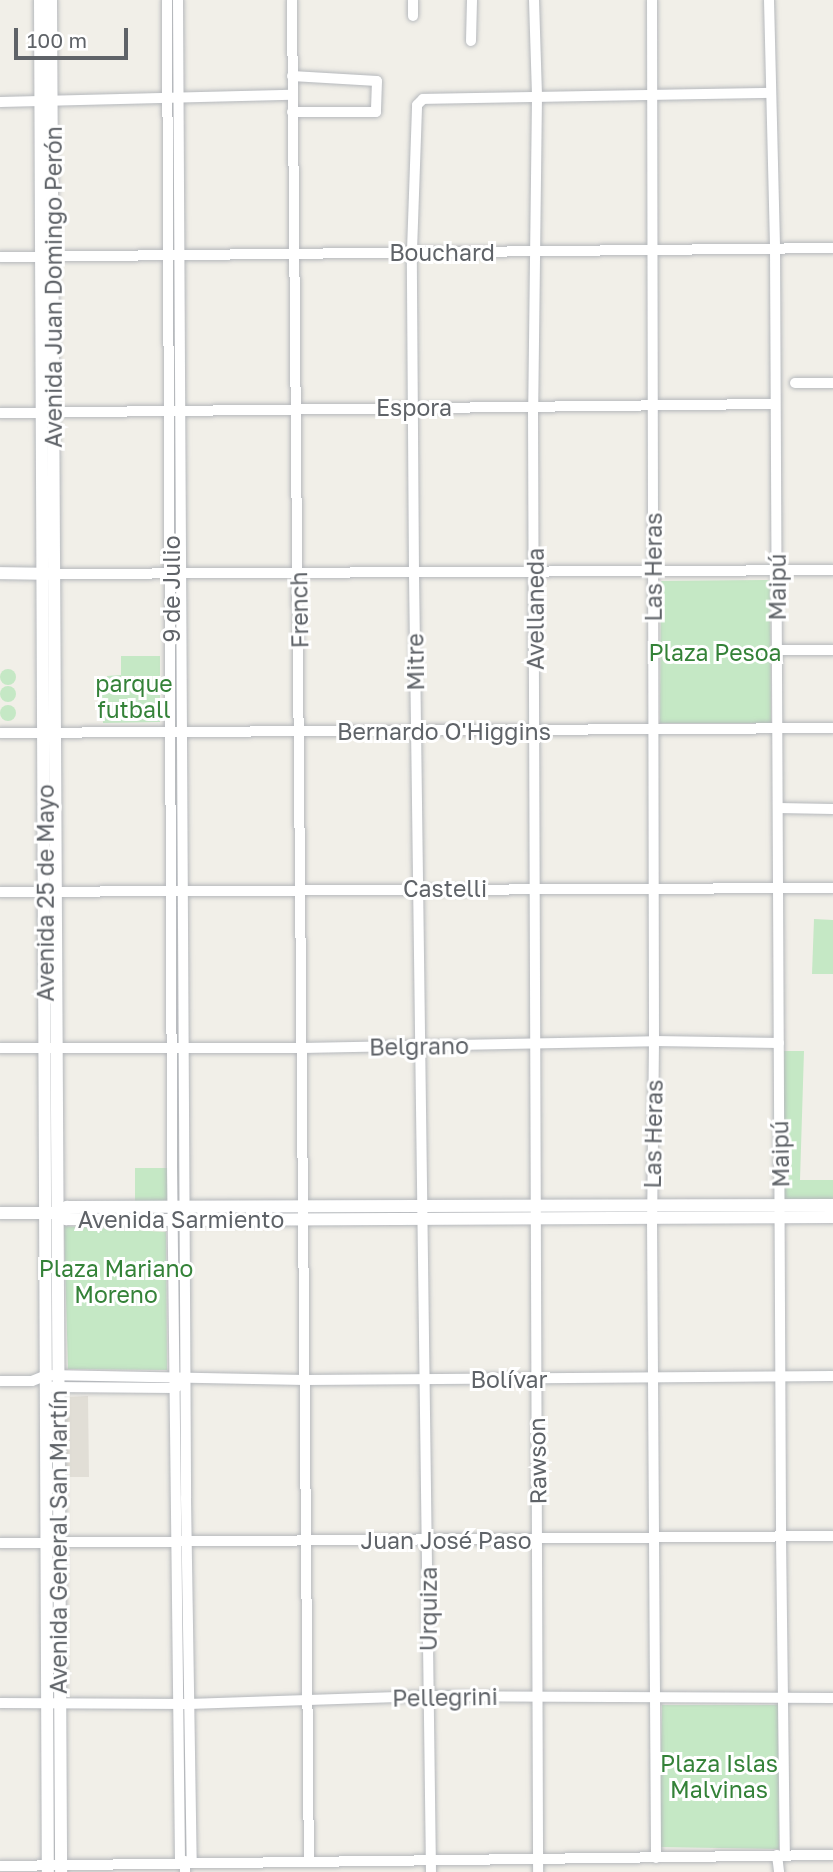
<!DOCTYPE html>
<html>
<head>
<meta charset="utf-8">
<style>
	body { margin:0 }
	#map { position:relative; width:833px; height:1872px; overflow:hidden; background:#f1efe8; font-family:"Golos Text",sans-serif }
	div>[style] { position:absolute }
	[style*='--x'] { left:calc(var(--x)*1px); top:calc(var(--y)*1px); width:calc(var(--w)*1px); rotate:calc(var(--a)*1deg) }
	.education>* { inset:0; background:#e1ded6 }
	.green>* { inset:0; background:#c5e8c5 }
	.round { border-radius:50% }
	.roads { filter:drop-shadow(0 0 2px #b5b8bc) drop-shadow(0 0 2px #b5b8bc) }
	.street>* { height:10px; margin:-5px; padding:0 5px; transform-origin:5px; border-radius:5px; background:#fff }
	.secondary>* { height:12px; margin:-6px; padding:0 6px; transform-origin:6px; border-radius:6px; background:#fff }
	span { translate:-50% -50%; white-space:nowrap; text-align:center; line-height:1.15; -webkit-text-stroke:6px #fff; paint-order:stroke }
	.street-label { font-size:23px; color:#5f6368 }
	.park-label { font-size:23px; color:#348238 }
	.scale { position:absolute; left:14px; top:28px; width:114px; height:32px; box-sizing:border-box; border:4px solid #5f6368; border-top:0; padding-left:9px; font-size:21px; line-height:24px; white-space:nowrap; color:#5f6368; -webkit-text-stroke:5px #fff; paint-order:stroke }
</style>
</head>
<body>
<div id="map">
	<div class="education">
		<i style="clip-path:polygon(88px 1396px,89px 1477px,63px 1477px,60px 1402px,65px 1397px)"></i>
	</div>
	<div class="green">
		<i style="clip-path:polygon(770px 580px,771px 723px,660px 723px,661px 581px)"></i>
		<i style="clip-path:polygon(121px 656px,160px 656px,160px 722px,103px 723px,101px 691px,108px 691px,107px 676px,121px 675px)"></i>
		<i class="round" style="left:0;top:669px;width:16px;height:16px"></i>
		<i class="round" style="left:0;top:686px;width:16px;height:16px"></i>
		<i class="round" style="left:0;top:705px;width:16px;height:16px"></i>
		<i style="clip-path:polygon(814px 919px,833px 920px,833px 974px,812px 974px)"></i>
		<i style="clip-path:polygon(784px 1051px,804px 1051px,800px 1180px,833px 1180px,833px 1202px,784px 1202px)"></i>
		<i style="clip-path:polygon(135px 1168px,169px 1168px,169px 1203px,135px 1204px)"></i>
		<i style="clip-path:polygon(64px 1226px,166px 1232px,167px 1370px,68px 1369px)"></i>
		<i style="clip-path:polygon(662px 1705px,778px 1705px,779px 1849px,659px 1847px)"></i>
	</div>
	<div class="roads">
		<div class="street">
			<i style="--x:167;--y:0;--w:1166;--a:89.75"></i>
			<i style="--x:172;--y:1166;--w:696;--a:89.34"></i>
			<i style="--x:178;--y:0;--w:1498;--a:89.69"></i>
			<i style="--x:186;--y:1498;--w:364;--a:89.1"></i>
			<i style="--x:292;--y:0;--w:1862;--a:89.48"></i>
			<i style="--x:413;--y:0;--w:16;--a:90"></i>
			<i style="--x:534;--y:0;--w:96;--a:88.2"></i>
			<i style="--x:537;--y:96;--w:312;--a:90.7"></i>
			<i style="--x:533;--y:408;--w:1464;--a:89.8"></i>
			<i style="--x:652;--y:0;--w:1041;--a:89.89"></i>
			<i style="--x:654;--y:1041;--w:177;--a:90.6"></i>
			<i style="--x:652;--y:1218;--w:640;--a:89.64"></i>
			<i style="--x:769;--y:0;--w:249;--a:88.6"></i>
			<i style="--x:775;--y:249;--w:1288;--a:89.73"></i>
			<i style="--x:781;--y:1537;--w:318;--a:89.3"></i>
			<i style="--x:471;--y:41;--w:41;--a:-88.6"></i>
			<i style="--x:292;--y:76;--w:85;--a:3.4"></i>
			<i style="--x:377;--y:81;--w:31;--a:92"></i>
			<i style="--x:376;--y:112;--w:84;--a:180"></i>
			<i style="--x:0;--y:102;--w:292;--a:-1.4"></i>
			<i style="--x:0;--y:257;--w:833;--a:-0.62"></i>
			<i style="--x:795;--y:383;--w:38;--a:0"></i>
			<i style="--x:0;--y:413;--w:774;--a:-0.67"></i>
			<i style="--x:55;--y:574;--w:778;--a:-0.29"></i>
			<i style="--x:777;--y:650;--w:56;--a:0"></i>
			<i style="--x:0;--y:733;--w:833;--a:-0.34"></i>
			<i style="--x:778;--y:808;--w:55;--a:1"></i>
			<i style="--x:0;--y:892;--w:833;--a:-0.28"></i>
			<i style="--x:0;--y:1048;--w:302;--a:0"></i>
			<i style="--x:302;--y:1048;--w:352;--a:-1.1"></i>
			<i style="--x:654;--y:1041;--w:125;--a:0.9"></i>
			<i style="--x:0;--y:1381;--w:32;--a:0"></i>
			<i style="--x:32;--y:1381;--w:16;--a:-22"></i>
			<i style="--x:47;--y:1375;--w:258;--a:1.1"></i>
			<i style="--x:305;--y:1380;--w:528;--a:-0.43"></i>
			<i style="--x:52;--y:1387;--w:123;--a:0.5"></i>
			<i style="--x:175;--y:1388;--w:6;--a:-31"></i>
			<i style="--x:0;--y:1543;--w:833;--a:-0.48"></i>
			<i style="--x:0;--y:1703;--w:188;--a:0.3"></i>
			<i style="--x:188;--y:1704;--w:240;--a:-1.9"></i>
			<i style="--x:428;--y:1696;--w:405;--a:0.3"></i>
			<i style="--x:777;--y:1855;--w:17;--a:83"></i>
			<i style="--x:185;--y:1861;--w:11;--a:90"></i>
			<i style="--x:0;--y:1866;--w:833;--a:-0.76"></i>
			<i style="--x:431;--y:1872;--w:1300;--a:-90.75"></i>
			<i style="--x:414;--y:572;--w:321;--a:-90.4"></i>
			<i style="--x:412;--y:251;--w:146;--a:-88"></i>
			<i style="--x:417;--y:105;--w:8;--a:-45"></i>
			<i style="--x:423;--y:99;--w:348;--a:-1"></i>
		</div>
		<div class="secondary">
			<i style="--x:40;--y:0;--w:1872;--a:89.76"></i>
			<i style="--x:51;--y:0;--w:1872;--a:89.69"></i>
			<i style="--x:0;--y:573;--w:51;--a:1.1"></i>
			<i style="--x:0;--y:1213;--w:56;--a:0"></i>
			<i style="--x:56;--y:1213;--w:13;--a:-29"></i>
			<i style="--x:67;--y:1207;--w:766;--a:-0.15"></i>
			<i style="--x:56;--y:1213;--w:12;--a:31"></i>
			<i style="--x:66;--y:1219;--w:107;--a:0.5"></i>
			<i style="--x:173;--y:1220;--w:660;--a:-0.26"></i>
		</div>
	</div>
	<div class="street-label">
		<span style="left:442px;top:252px">Bouchard</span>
		<span style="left:53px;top:287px;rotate:-90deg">Avenida Juan Domingo Perón</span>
		<span style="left:414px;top:407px">Espora</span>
		<span style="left:653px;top:567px;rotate:-90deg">Las Heras</span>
		<span style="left:777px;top:587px;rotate:-90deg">Maipú</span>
		<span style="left:171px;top:589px;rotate:-90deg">9 de Julio</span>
		<span style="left:535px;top:609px;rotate:-90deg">Avellaneda</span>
		<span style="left:299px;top:610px;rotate:-91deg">French</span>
		<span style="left:415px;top:662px;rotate:-91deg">Mitre</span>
		<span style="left:444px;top:731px">Bernardo O'Higgins</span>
		<span style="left:445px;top:888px">Castelli</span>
		<span style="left:45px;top:893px;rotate:-90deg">Avenida 25 de Mayo</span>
		<span style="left:419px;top:1046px;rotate:-1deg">Belgrano</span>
		<span style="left:653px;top:1134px;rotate:-89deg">Las Heras</span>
		<span style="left:780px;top:1154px;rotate:-91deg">Maipú</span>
		<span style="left:181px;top:1219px">Avenida Sarmiento</span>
		<span style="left:509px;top:1379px">Bolívar</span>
		<span style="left:537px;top:1461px;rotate:-91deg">Rawson</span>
		<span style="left:446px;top:1540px">Juan José Paso</span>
		<span style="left:58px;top:1542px;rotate:-90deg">Avenida General San Martín</span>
		<span style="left:428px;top:1609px;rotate:-90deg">Urquiza</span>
		<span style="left:445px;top:1697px;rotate:-1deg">Pellegrini</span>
	</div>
	<div class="park-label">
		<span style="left:715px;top:652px">Plaza Pesoa</span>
		<span style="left:134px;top:696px">parque<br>futball</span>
		<span style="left:116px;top:1281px">Plaza Mariano<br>Moreno</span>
		<span style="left:719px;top:1776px">Plaza Islas<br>Malvinas</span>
	</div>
	<div class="scale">100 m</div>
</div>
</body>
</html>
